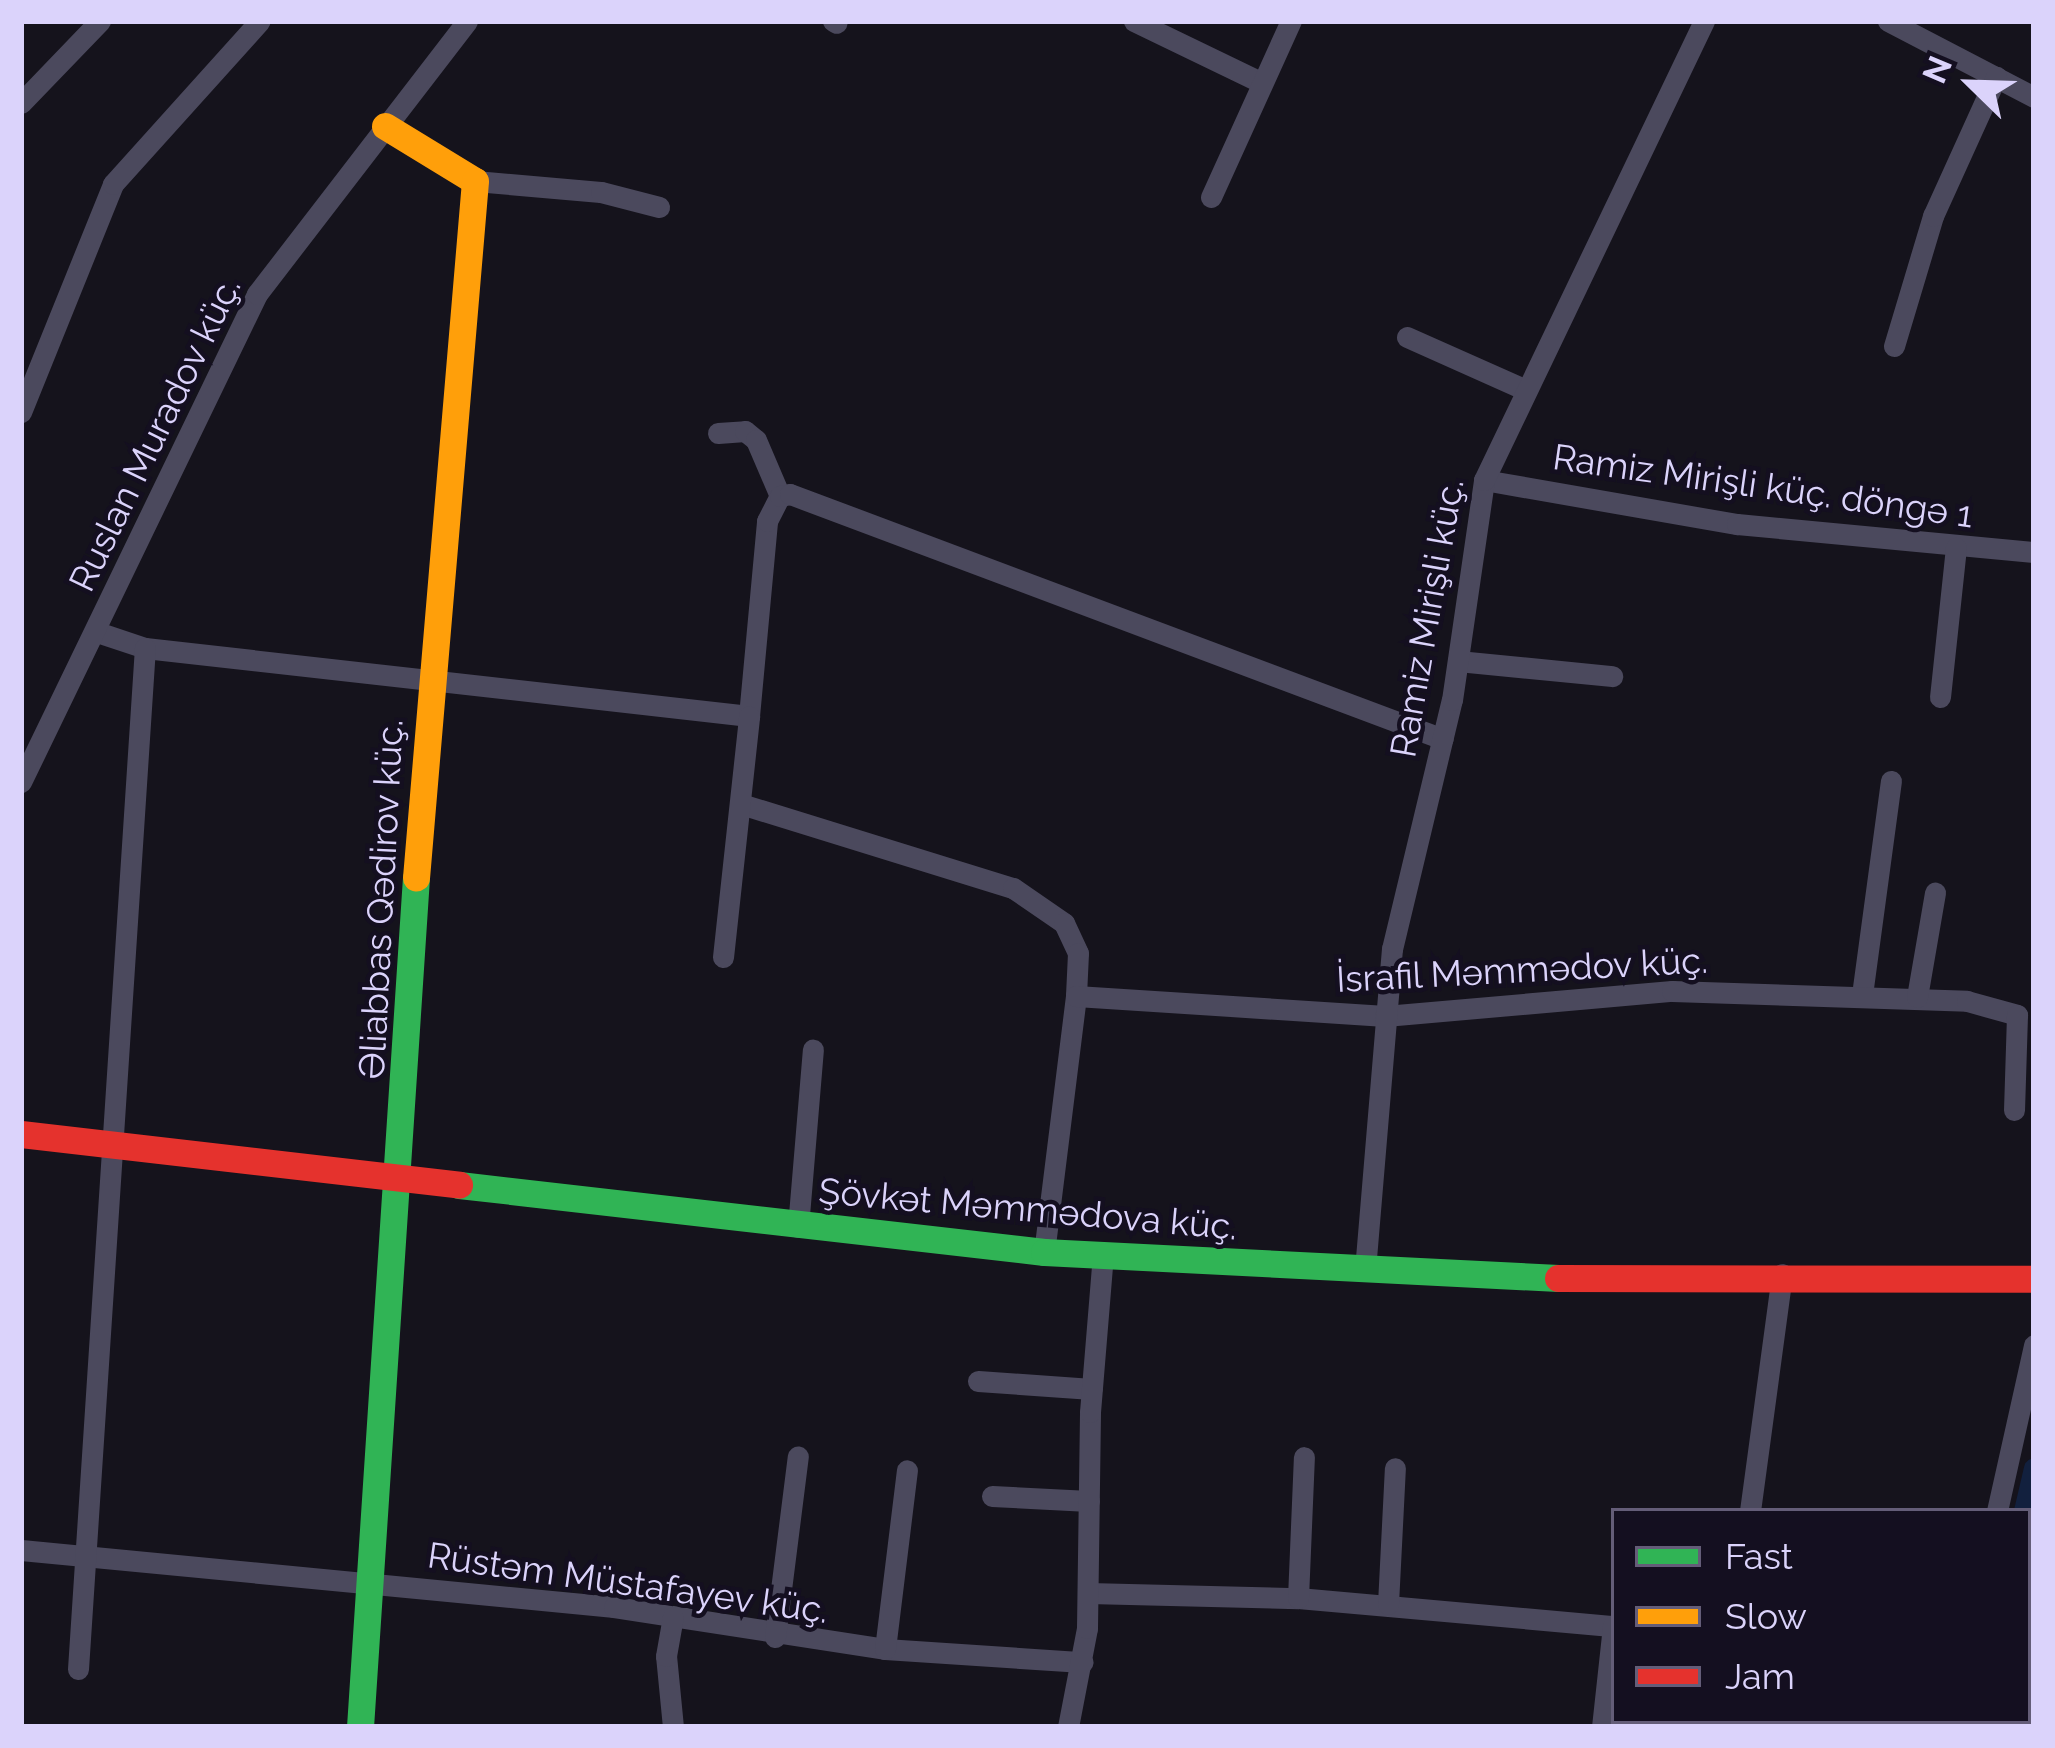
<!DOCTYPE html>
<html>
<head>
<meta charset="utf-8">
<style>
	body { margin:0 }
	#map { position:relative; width:2055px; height:1748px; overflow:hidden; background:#15131c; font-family:Raleway,sans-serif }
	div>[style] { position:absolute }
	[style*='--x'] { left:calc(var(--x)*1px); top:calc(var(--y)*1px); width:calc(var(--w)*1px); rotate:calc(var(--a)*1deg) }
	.canal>* { height:21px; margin:-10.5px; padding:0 10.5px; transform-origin:10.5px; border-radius:10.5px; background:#12203e }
	.street>* { height:21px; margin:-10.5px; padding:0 10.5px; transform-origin:10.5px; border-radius:10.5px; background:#4b495d }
	.fast>* { height:27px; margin:-13.5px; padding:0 13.5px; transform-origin:13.5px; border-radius:13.5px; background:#30b455 }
	.slow>* { height:27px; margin:-13.5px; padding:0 13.5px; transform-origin:13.5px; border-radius:13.5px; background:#ff9f0a }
	.jam>* { height:27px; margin:-13.5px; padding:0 13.5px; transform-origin:13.5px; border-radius:13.5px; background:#e5322d }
	span { translate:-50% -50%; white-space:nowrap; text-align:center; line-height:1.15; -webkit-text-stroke:9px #140f20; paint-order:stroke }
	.street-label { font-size:36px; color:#dbd3fb }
	.frame { position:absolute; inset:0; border:24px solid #dbd3fb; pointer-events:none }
	.legend { position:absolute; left:1611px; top:1508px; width:420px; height:216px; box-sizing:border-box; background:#140f20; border:3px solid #645d78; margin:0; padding:15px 21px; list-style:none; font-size:36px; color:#dbd3fb }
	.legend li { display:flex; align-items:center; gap:24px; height:60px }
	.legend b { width:60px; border:3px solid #645d78 }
	.north { position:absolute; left:1911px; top:24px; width:120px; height:120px; -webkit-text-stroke:9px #140f20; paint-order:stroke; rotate:293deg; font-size:33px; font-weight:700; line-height:48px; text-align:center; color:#dbd3fb }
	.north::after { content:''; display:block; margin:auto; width:42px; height:54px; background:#dbd3fb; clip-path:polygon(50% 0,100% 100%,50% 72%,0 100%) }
</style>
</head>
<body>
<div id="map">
	<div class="canal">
		<i style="--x:2024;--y:1511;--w:44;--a:-76.9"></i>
		<i style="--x:1975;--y:1727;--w:6;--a:-72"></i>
	</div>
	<div class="street">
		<i style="--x:833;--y:21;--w:4;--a:27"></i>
		<i style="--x:1134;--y:21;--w:142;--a:25.8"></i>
		<i style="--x:1888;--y:21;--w:165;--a:27.5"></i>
		<i style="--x:21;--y:103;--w:114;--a:-46.1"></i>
		<i style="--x:475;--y:181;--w:126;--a:5"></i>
		<i style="--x:601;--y:192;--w:60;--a:14.5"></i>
		<i style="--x:1211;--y:197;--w:193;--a:-65.6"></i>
		<i style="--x:1407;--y:337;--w:128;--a:24"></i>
		<i style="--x:1894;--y:346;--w:136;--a:-73.3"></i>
		<i style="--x:1933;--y:216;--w:153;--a:-65.6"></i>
		<i style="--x:21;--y:412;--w:246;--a:-68"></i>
		<i style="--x:113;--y:184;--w:219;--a:-48"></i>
		<i style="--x:718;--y:433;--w:27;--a:-4"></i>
		<i style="--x:745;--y:431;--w:14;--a:39"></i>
		<i style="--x:756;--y:440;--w:61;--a:66.8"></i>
		<i style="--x:1484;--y:480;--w:257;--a:9.9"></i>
		<i style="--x:1737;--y:524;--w:298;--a:5.4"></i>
		<i style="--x:97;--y:632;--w:51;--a:18.4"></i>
		<i style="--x:145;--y:648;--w:608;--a:6.42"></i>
		<i style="--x:749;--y:716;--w:196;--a:-84.7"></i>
		<i style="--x:767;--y:521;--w:28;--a:-63"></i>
		<i style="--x:780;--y:496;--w:10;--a:-11"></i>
		<i style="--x:790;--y:494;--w:697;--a:20.57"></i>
		<i style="--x:1458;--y:661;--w:155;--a:5.6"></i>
		<i style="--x:1940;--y:697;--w:150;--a:-83.9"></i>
		<i style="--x:21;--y:782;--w:542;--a:-64.19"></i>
		<i style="--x:257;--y:294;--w:344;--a:-52.4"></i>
		<i style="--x:741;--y:804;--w:285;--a:17.2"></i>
		<i style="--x:1013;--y:888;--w:62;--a:34.5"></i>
		<i style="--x:1064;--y:923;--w:33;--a:65"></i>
		<i style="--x:1078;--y:953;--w:43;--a:92.7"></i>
		<i style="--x:1076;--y:996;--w:258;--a:97.1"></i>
		<i style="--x:723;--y:957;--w:242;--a:-83.8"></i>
		<i style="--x:1862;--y:995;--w:216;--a:-82.3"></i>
		<i style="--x:1076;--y:996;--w:310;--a:3.7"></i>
		<i style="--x:1385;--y:1016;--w:288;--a:-5"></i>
		<i style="--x:1672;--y:991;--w:295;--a:1.9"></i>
		<i style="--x:1967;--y:1001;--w:52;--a:15.6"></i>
		<i style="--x:2017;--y:1015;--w:95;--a:91.8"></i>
		<i style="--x:1917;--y:997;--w:106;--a:-80.2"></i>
		<i style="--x:798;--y:1227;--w:178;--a:-85.2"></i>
		<i style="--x:1365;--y:1270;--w:322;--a:-85.2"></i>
		<i style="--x:1392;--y:949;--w:256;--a:-76.5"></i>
		<i style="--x:1452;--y:700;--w:222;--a:-81.7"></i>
		<i style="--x:1484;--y:480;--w:509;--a:-64.39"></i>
		<i style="--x:978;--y:1381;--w:114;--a:4"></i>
		<i style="--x:992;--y:1496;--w:97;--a:3"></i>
		<i style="--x:1750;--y:1511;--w:239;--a:-82.3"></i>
		<i style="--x:1997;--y:1511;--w:170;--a:-77.4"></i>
		<i style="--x:21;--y:1550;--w:596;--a:5.49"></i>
		<i style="--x:614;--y:1607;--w:274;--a:8.8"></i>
		<i style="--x:885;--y:1649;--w:198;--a:3.8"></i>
		<i style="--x:2028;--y:1589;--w:27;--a:-77"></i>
		<i style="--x:1088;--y:1593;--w:210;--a:1.4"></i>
		<i style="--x:1298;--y:1598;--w:317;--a:5.1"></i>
		<i style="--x:1298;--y:1598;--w:141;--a:-87.6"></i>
		<i style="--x:1388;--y:1604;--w:136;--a:-87.1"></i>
		<i style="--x:775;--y:1637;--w:182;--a:-82.8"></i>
		<i style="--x:885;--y:1649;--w:180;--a:-83"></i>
		<i style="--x:78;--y:1669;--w:1023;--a:-86.25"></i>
		<i style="--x:673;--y:1727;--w:71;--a:-95.6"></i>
		<i style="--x:666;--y:1656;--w:39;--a:-80"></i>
		<i style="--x:1068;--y:1727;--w:101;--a:-79.1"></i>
		<i style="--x:1087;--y:1628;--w:216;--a:-89.2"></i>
		<i style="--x:1090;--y:1412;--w:158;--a:-85.3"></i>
		<i style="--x:1602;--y:1727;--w:102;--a:-83.8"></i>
		<i style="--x:1949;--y:1727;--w:6;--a:-81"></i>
		<i style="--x:1992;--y:1727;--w:6;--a:-72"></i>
	</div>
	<div class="fast">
		<i style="--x:459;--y:1185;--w:589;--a:6.53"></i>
		<i style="--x:1044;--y:1252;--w:515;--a:2.9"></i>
		<i style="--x:360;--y:1727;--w:851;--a:-86.23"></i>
	</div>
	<div class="slow">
		<i style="--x:385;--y:126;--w:105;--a:31.4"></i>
		<i style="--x:475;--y:181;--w:699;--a:94.84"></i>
	</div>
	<div class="jam">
		<i style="--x:21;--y:1134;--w:441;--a:6.6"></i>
		<i style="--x:1558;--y:1278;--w:476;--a:0.1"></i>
	</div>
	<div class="street-label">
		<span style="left:155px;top:434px;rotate:-64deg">Ruslan Muradov küç.</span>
		<span style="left:1763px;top:486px;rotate:8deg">Ramiz Mirişli küç. döngə 1</span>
		<span style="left:1427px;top:618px;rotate:-80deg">Ramiz Mirişli küç.</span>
		<span style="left:381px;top:899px;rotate:-87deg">Əliabbas Qədirov küç.</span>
		<span style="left:1522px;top:970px;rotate:-3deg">İsrafil Məmmədov küç.</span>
		<span style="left:1028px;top:1209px;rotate:5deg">Şövkət Məmmədova küç.</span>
		<span style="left:628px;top:1583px;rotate:8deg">Rüstəm Müstafayev küç.</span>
	</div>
	<div class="frame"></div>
	<ul class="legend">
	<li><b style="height:15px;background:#30b455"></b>Fast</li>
	<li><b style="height:15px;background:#ff9f0a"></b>Slow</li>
	<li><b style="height:15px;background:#e5322d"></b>Jam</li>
	</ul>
	<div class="north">N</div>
</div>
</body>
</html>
